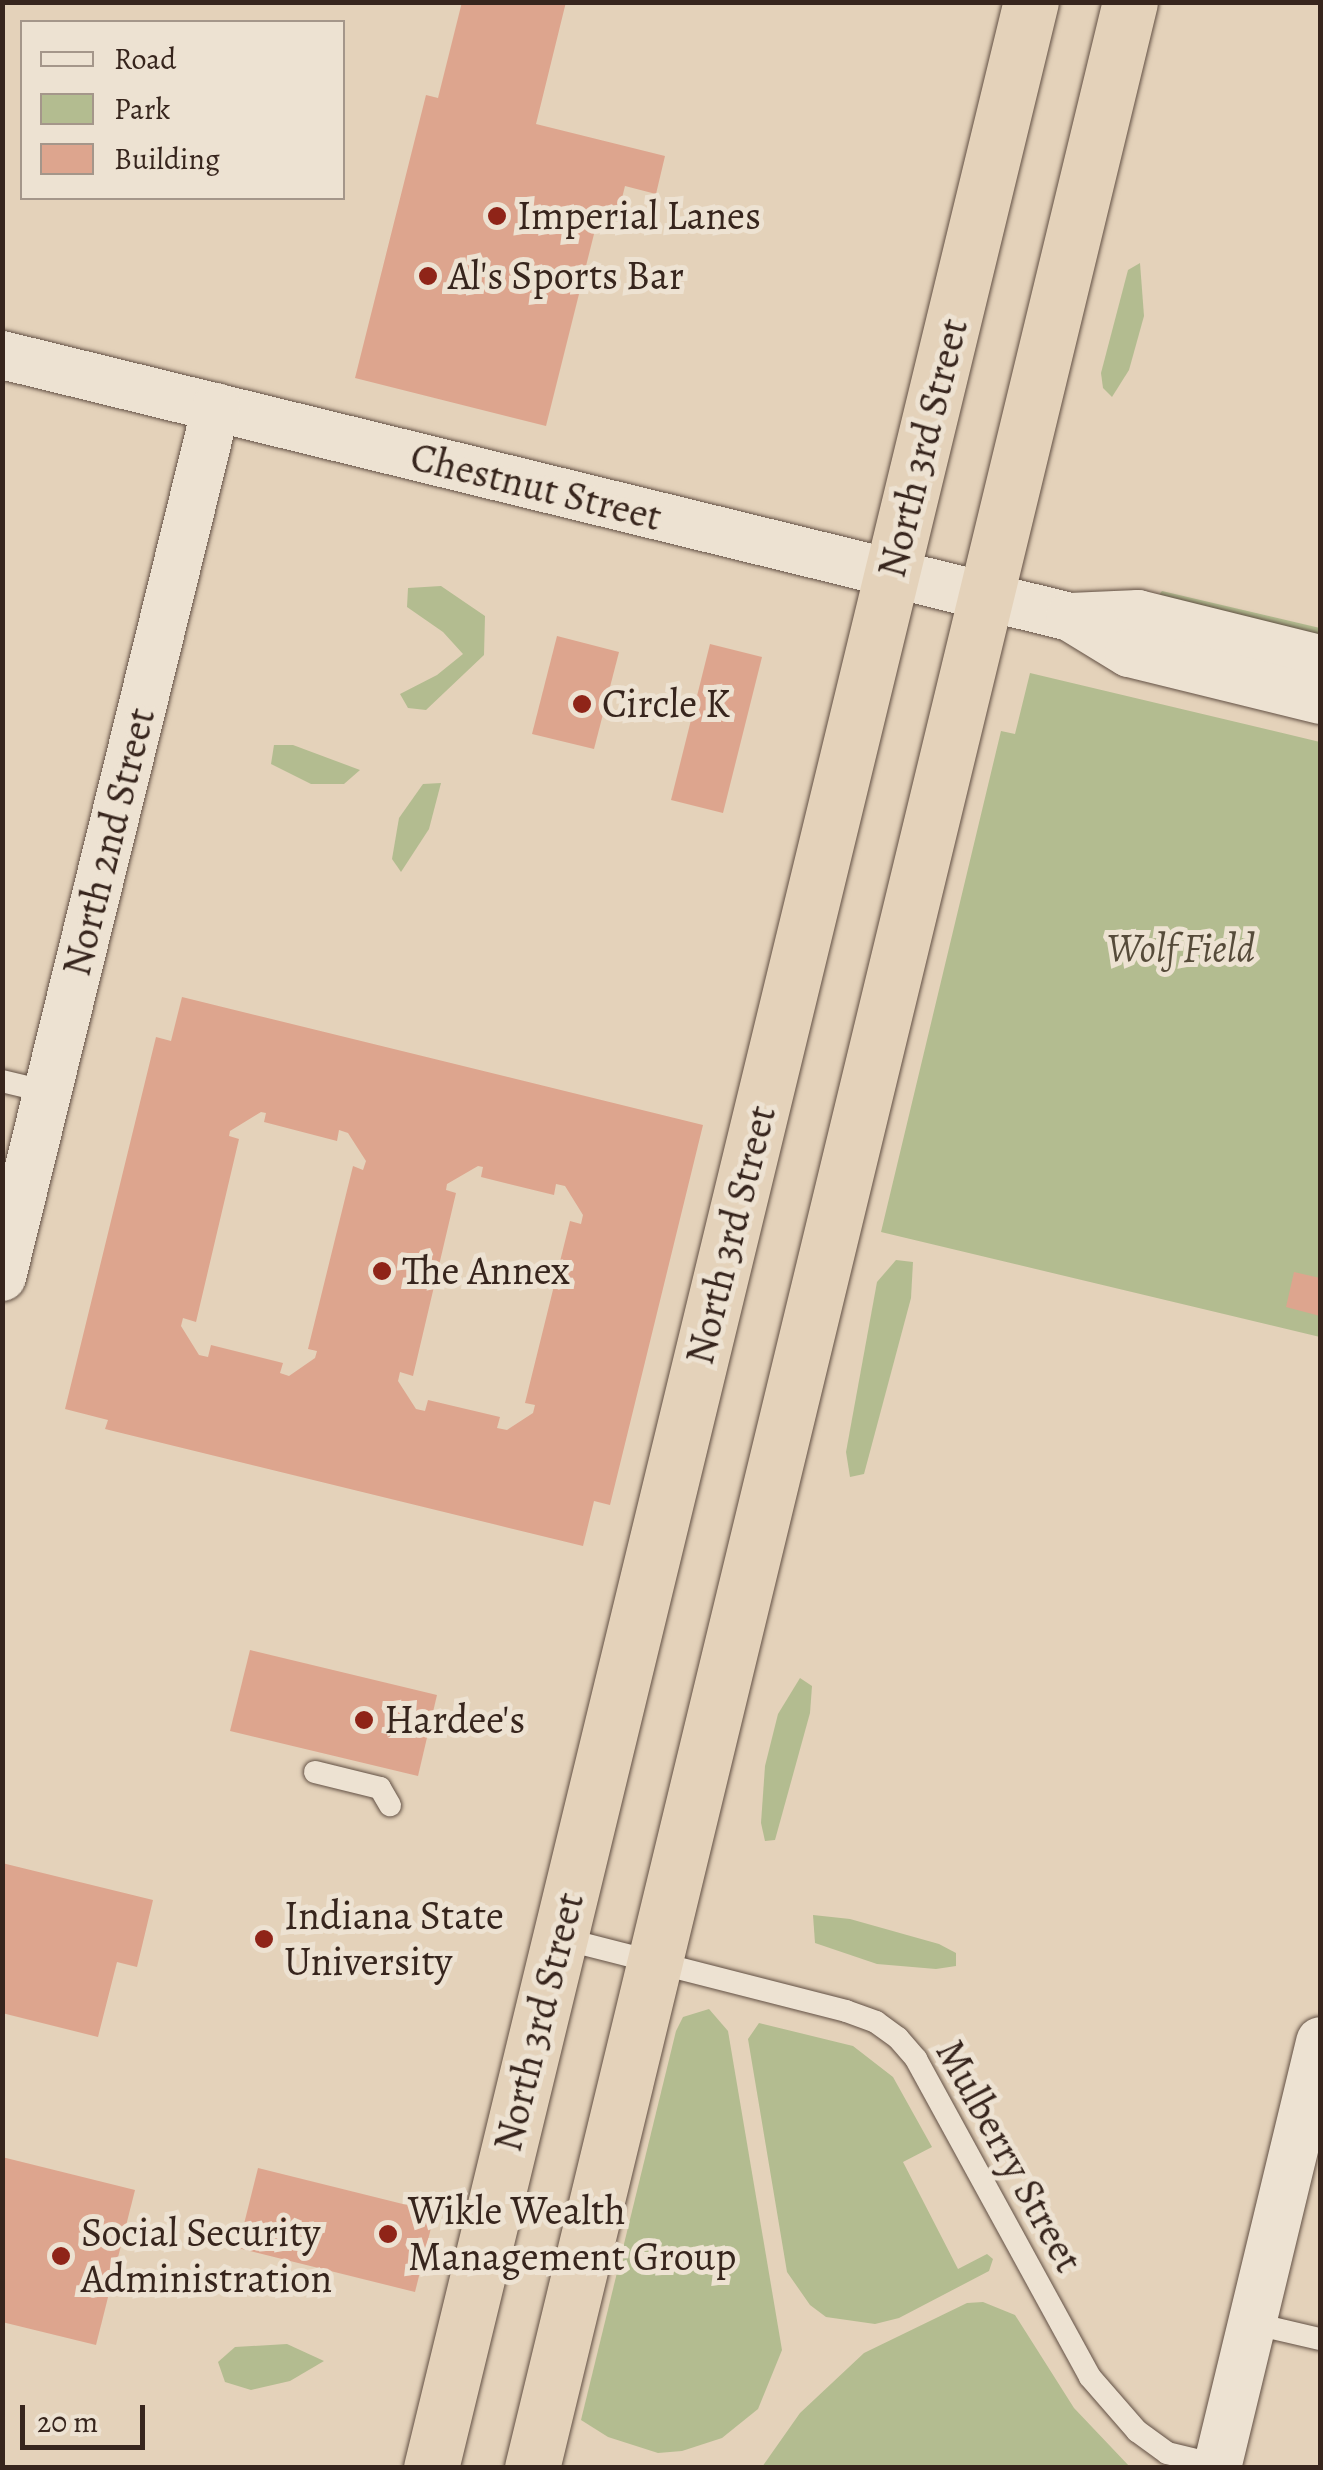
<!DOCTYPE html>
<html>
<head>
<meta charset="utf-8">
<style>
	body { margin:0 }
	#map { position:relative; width:1323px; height:2470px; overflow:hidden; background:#e4d2ba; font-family:Alegreya,serif }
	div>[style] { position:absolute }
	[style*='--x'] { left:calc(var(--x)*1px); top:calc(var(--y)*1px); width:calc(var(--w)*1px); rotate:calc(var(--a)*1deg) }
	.green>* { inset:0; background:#b3bc90 }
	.building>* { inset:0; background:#dda58e }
	.roads { filter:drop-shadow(0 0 2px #625044) drop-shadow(0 0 2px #625044) }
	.service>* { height:22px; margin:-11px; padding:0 11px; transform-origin:11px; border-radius:11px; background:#ede2d2 }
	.minor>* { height:48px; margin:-24px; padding:0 24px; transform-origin:24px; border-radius:24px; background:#ede2d2 }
	.trunk>* { height:55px; margin:-27.5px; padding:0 27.5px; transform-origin:27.5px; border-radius:27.5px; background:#e4d2ba }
	.dots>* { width:28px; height:28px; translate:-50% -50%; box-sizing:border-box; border:5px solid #ede2d2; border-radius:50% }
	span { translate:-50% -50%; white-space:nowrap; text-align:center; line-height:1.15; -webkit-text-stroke:10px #ede2d2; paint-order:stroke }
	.poi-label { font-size:40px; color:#37251d }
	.left { translate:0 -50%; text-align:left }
	.street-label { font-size:40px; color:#37251d }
	.park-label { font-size:40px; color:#564b3a; font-style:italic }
	.frame { position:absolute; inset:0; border:5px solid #37251d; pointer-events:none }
	.legend { position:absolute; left:20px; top:20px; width:325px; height:180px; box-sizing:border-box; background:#ede2d2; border:2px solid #a4968a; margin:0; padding:12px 18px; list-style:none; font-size:30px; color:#37251d }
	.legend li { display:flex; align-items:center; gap:20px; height:50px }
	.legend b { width:50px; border:2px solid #a4968a }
	.scale { position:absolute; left:20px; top:2405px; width:125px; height:45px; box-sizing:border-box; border:5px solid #37251d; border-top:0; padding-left:12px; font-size:30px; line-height:35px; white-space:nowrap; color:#37251d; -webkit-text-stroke:8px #ede2d2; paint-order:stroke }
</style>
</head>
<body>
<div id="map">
	<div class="green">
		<i style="clip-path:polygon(1140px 263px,1144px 316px,1129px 370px,1112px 397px,1103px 388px,1101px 373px,1128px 270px)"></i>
		<i style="clip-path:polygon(441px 586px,485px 616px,484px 655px,426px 710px,408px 708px,400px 694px,437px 675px,463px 654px,443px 632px,407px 607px,408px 588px)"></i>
		<i style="clip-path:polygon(1162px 591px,1320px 628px,1320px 638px,1156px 599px)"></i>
		<i style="clip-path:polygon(1030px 673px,1320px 742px,1320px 1337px,881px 1232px,1001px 731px,1015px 734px)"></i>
		<i style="clip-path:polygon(274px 745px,293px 745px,360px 770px,344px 784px,311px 784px,271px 764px)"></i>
		<i style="clip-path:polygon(441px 783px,429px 829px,401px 872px,392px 859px,399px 818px,423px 784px)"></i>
		<i style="clip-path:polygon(896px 1260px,913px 1262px,911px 1298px,864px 1474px,850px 1477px,846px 1452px,877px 1282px)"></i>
		<i style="clip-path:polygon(800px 1678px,812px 1686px,810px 1713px,775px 1840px,765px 1841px,761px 1823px,765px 1766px,778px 1714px)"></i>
		<i style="clip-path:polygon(813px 1915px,850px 1919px,939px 1944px,956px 1953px,956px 1966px,936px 1969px,877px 1964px,815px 1943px)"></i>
		<i style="clip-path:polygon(709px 2009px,728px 2031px,782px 2350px,758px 2409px,722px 2438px,682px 2451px,658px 2453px,608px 2437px,581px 2420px,676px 2031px,683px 2017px)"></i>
		<i style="clip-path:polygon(759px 2023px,853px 2046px,893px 2077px,932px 2147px,903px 2162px,958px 2269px,987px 2254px,993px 2259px,989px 2271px,899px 2318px,875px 2324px,826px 2317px,810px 2305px,787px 2272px,748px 2039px)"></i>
		<i style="clip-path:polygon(983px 2302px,1015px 2315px,1074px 2408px,1130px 2467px,762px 2467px,800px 2413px,864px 2353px,967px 2303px)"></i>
		<i style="clip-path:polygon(287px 2344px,324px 2361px,290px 2381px,251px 2390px,225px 2382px,218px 2362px,235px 2347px)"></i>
	</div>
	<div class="building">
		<i style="clip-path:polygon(462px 2px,566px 2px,536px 124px,665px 156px,656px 194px,625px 186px,617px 218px,599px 214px,546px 426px,355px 378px,426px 95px,438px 98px)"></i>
		<i style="clip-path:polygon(557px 636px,619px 652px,594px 749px,532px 734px)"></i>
		<i style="clip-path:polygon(710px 644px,762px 657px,723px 813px,671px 800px)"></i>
		<i style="clip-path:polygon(evenodd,182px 997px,703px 1125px,610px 1505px,594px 1501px,583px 1546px,105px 1429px,108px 1420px,65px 1409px,156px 1037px,171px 1041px,182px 997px,261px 1112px,266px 1113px,264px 1122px,337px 1141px,339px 1130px,348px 1133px,366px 1161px,363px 1170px,353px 1166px,308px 1349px,317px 1351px,315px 1358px,289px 1376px,280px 1373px,283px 1363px,211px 1345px,208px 1357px,199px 1355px,181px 1326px,183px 1318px,196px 1322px,239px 1139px,229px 1136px,230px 1131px,261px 1112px,182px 997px,478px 1166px,483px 1167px,481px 1177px,554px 1195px,556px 1184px,565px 1186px,583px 1215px,581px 1224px,570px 1221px,525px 1403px,535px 1405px,533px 1413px,507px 1430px,497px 1428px,500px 1417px,428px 1400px,425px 1411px,416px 1409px,398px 1381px,400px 1372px,413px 1376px,456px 1193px,446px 1190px,447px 1184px,478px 1166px)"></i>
		<i style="clip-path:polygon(1294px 1272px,1320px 1278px,1320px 1316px,1286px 1307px)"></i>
		<i style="clip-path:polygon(250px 1650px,437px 1695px,418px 1776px,230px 1731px)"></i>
		<i style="clip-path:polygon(2px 1863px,153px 1900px,137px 1967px,117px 1962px,98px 2037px,2px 2013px)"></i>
		<i style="clip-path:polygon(2px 2157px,135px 2190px,96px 2345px,2px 2322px)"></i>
		<i style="clip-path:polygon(258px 2168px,435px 2212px,415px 2292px,238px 2248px)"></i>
	</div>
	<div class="roads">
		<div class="service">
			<i style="--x:2;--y:1081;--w:47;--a:13.4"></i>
			<i style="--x:315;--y:1772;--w:67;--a:13.8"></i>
			<i style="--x:380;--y:1788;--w:20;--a:60"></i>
			<i style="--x:560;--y:1938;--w:295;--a:14.3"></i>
			<i style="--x:846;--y:2011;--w:32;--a:20"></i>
			<i style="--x:876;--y:2022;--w:27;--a:36"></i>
			<i style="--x:898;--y:2038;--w:28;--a:49"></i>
			<i style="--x:916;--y:2059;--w:362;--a:61.3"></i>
			<i style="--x:1090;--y:2377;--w:72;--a:49"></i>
			<i style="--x:1137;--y:2431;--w:37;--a:36"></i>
			<i style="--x:1167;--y:2453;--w:51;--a:13.5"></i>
			<i style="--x:1251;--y:2323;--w:71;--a:13.1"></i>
		</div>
		<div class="minor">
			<i style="--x:2;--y:355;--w:1100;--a:13.78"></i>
			<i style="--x:1070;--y:617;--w:68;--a:-2.5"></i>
			<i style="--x:1138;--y:614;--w:187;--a:13.9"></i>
			<i style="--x:1070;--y:617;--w:69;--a:31.4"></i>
			<i style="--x:1129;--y:653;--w:197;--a:13.8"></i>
			<i style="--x:2;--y:1277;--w:896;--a:-76.18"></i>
			<i style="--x:1217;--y:2468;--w:439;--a:-76.4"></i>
		</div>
		<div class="trunk">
			<i style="--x:431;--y:2468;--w:2538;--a:-76.33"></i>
			<i style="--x:532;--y:2468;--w:2537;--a:-76.37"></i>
		</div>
	</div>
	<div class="dots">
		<i style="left:497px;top:216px;background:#8f2418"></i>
		<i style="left:428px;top:276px;background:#8f2418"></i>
		<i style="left:582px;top:704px;background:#8f2418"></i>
		<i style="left:382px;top:1271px;background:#8f2418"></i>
		<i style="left:364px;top:1720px;background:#8f2418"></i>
		<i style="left:264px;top:1939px;background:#8f2418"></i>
		<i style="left:388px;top:2234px;background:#8f2418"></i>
		<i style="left:61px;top:2256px;background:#8f2418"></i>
	</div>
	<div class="poi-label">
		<span class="left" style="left:517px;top:216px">Imperial Lanes</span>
		<span class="left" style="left:448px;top:276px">Al's Sports Bar</span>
		<span class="left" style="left:602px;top:704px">Circle K</span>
		<span class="left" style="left:402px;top:1271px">The Annex</span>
		<span class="left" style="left:384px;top:1720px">Hardee's</span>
		<span class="left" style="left:284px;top:1939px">Indiana State<br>University</span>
		<span class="left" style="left:408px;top:2234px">Wikle Wealth<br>Management Group</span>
		<span class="left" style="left:81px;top:2256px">Social Security<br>Administration</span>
	</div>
	<div class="street-label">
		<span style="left:923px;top:448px;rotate:-76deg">North 3rd Street</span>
		<span style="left:536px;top:487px;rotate:14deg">Chestnut Street</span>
		<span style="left:109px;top:842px;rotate:-76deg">North 2nd Street</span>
		<span style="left:731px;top:1235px;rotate:-76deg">North 3rd Street</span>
		<span style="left:539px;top:2022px;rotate:-76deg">North 3rd Street</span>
		<span style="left:1009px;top:2156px;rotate:61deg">Mulberry Street</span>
	</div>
	<div class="park-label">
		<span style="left:1181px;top:949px">Wolf Field</span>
	</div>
	<div class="frame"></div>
	<ul class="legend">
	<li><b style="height:12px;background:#ede2d2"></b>Road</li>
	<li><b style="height:28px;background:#b3bc90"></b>Park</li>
	<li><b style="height:28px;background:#dda58e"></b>Building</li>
	</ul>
	<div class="scale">20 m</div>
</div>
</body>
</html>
